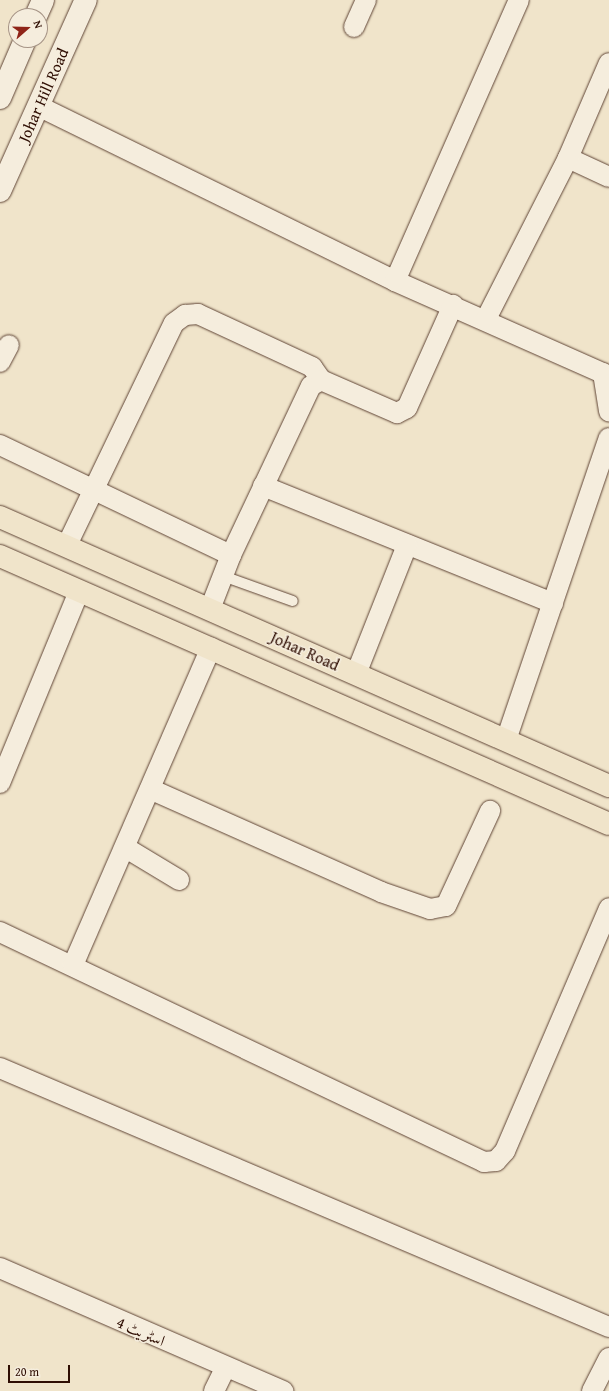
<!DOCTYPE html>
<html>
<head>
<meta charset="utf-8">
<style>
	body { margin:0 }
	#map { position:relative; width:609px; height:1391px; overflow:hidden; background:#f0e4ca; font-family:"Gentium Book Plus",Amiri,serif }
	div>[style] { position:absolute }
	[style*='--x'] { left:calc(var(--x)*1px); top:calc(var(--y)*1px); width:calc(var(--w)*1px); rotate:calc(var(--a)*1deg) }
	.roads { filter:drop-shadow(0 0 1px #5f4435) drop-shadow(0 0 1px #5f4435) }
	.lane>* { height:10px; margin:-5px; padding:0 5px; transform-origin:5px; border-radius:5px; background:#f5eddd }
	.street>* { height:20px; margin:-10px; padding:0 10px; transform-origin:10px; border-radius:10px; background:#f5eddd }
	.secondary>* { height:22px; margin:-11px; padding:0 11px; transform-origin:11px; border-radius:11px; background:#f5eddd }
	.primary>* { height:22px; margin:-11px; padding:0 11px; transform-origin:11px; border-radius:11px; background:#f0e4ca }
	span { translate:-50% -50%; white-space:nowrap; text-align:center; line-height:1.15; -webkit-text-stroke:3px #f5eddd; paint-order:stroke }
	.street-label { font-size:16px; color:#2f0e03 }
	.north { position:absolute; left:8px; top:8px; width:40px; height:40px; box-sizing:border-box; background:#f5eddd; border:1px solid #a69486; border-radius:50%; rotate:70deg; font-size:11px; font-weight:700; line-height:16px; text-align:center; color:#2f0e03 }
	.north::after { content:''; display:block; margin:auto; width:14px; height:18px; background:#8f2418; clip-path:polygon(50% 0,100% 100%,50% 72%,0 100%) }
	.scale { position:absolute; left:8px; top:1365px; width:62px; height:18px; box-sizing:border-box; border:2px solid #2f0e03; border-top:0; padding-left:5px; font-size:12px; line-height:14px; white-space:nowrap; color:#2f0e03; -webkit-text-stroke:3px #f5eddd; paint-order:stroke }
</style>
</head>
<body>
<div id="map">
	<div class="roads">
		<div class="lane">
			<i style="--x:223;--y:576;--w:74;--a:19.7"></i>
		</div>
		<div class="street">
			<i style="--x:354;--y:27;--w:30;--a:-66"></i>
			<i style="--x:38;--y:106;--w:398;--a:26.1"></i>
			<i style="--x:395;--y:281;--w:234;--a:23.9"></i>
			<i style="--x:568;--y:158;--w:45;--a:24.9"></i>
			<i style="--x:395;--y:281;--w:307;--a:-66.2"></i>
			<i style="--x:486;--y:319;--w:181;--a:-63"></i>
			<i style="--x:568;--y:158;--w:103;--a:-66.7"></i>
			<i style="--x:0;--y:362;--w:19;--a:-62"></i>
			<i style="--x:603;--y:373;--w:39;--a:81"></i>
			<i style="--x:0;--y:445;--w:256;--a:25.5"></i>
			<i style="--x:263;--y:486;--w:313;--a:22"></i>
			<i style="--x:67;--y:545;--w:246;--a:-64.3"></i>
			<i style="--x:174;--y:323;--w:14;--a:-36"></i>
			<i style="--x:185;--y:315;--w:13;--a:-4"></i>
			<i style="--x:198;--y:314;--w:126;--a:24.9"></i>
			<i style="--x:312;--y:367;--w:16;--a:55"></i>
			<i style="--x:210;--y:609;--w:58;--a:-68.7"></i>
			<i style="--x:231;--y:555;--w:187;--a:-64.7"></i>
			<i style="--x:311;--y:386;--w:12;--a:-31"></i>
			<i style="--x:321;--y:380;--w:83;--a:23.5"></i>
			<i style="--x:397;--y:413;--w:11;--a:-27"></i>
			<i style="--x:407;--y:408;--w:113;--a:-65.9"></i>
			<i style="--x:356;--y:674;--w:139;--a:-68.4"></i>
			<i style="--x:506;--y:740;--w:319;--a:-71.2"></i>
			<i style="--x:0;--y:783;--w:208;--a:-67.6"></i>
			<i style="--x:150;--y:789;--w:253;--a:24"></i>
			<i style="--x:381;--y:892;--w:52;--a:19.1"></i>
			<i style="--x:430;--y:909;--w:16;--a:-11"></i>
			<i style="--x:446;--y:906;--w:105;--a:-65.1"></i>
			<i style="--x:126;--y:848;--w:62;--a:31.1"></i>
			<i style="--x:0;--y:932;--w:536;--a:25.42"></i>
			<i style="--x:484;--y:1162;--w:12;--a:-5"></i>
			<i style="--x:496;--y:1161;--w:13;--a:-48"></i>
			<i style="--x:505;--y:1151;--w:264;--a:-66.8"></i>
			<i style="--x:73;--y:965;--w:346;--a:-66.5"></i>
			<i style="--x:0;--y:1068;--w:662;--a:23.04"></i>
			<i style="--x:0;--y:1268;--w:309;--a:23.5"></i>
			<i style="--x:214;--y:1391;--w:25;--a:-64"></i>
			<i style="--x:592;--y:1391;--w:37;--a:-63"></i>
		</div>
		<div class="secondary">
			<i style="--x:36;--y:16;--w:17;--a:-66"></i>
			<i style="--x:0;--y:98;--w:63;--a:-66.7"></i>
			<i style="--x:0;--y:191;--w:209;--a:-65.8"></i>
		</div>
		<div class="primary">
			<i style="--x:0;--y:517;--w:666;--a:23.83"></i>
			<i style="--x:0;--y:556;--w:665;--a:23.75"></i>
		</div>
	</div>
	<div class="street-label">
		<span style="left:43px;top:95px;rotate:-66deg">Johar Hill Road</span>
		<span style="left:305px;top:651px;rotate:24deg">Johar Road</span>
		<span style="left:141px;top:1331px;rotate:24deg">اسٹریٹ 4</span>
	</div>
	<div class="north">N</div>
	<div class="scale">20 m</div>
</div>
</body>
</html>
